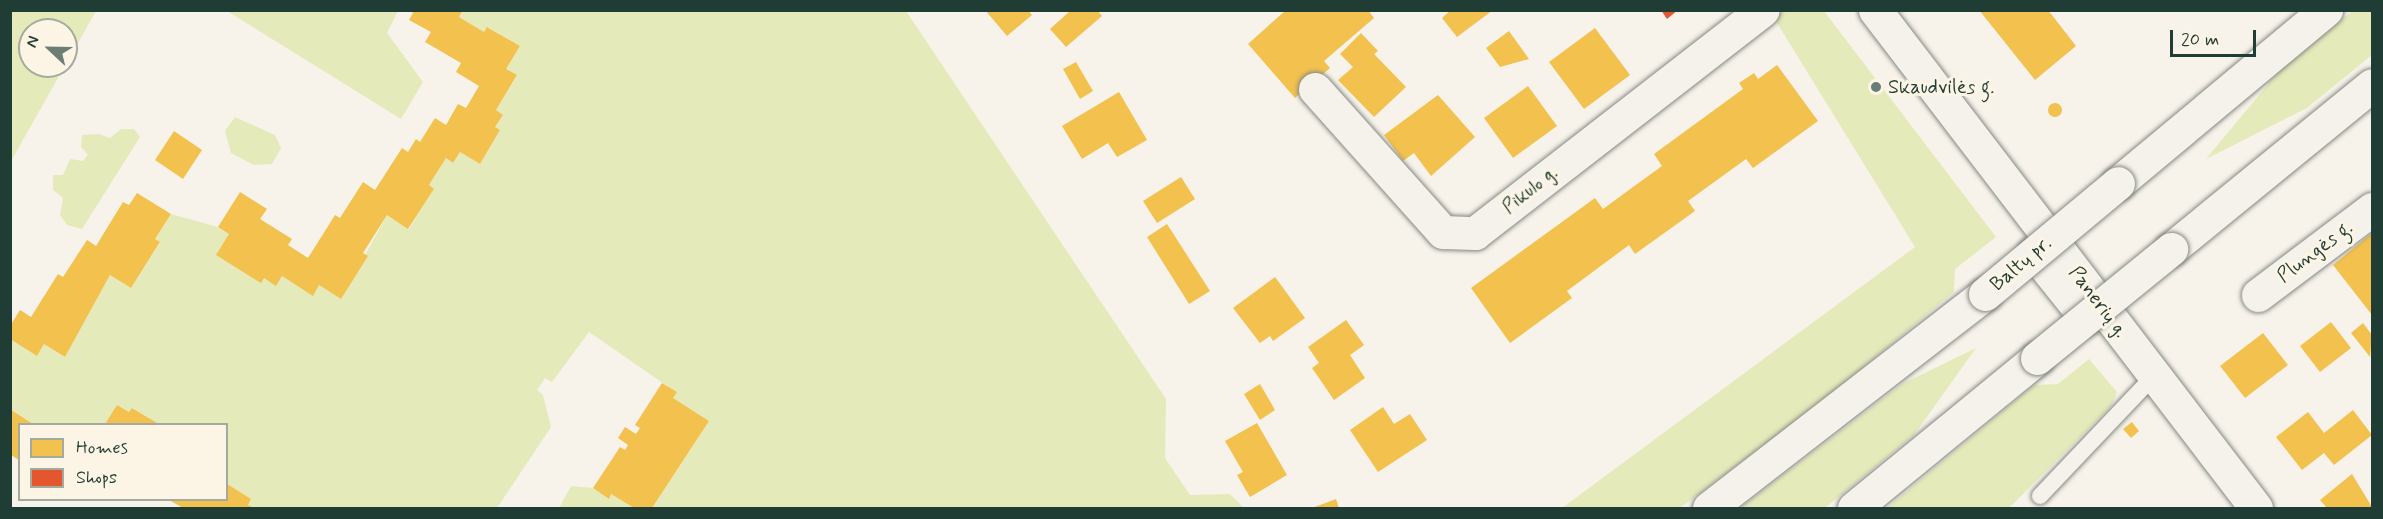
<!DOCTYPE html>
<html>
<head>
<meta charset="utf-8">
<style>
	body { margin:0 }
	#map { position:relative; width:2383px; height:519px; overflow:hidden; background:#f7f3ea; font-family:Mynerve,sans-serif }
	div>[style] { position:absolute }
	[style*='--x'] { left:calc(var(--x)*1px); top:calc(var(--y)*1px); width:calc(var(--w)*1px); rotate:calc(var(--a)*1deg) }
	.green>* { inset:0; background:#e5eabb }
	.homes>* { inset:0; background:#f2c14e }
	.round { border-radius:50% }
	.shops>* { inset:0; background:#e4572e }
	.roads { filter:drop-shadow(0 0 2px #868984) drop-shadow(0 0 2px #868984) }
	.lane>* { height:16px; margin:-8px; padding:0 8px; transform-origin:8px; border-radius:8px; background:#f5f2ec }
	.street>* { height:33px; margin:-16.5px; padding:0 16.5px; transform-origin:16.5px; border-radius:16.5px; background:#f5f2ec }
	.secondary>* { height:33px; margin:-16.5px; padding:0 16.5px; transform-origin:16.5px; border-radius:16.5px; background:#f5f2ec }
	.primary>* { height:33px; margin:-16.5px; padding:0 16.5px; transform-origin:16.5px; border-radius:16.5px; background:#f5f2ec }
	.bridges { filter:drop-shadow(0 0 2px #868984) drop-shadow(0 0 2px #868984) }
	.primary-bridge>* { height:33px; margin:-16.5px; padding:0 16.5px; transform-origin:16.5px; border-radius:16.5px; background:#f5f2ec }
	.dots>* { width:16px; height:16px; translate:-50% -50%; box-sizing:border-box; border:3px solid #fcf5e5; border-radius:50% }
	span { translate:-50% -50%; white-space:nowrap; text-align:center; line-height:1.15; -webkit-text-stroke:6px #fcf5e5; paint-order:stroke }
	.poi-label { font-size:20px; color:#1f3d34 }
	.left { translate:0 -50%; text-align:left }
	.street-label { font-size:20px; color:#1f3d34 }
	.frame { position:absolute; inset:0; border:12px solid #1f3d34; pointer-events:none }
	.legend { position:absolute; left:18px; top:423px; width:210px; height:78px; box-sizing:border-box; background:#fcf5e5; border:2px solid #a4ab9e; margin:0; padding:8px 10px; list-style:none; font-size:18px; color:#1f3d34 }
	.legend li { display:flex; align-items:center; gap:12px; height:30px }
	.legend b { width:30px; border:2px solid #a4ab9e }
	.north { position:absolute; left:18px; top:18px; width:60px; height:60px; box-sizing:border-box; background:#fcf5e5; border:2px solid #a4ab9e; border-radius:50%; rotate:292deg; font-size:16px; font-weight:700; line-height:24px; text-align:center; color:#1f3d34 }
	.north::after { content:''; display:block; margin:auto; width:21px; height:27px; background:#6b7d74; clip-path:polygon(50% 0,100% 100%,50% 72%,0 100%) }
	.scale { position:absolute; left:2170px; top:30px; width:86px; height:27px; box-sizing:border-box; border:3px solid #1f3d34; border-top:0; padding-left:8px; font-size:18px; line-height:21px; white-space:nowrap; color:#1f3d34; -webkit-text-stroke:4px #fcf5e5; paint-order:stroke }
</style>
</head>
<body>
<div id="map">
	<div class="green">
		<i style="clip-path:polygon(evenodd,11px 10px,96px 11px,11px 161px,10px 11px,11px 10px,30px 30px,66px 30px,66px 66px,30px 66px,30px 30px)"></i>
		<i style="clip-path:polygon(227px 11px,398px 11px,387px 33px,423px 82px,401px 119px)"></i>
		<i style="clip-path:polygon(463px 11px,906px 11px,1166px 399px,1165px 458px,1190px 495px,1230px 494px,1244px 508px,652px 508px,709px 421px,673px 398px,676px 392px,589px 332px,552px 382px,545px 378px,537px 390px,543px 395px,551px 427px,497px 508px,254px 508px,248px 505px,251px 499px,227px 483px,226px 424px,159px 424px,133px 408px,129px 412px,117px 405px,105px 424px,33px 424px,11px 409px,10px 339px,37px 356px,44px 344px,65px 357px,110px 275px,131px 288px,160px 243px,155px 239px,171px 214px,218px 227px,229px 234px,264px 278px,276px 285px,282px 276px,313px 295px,319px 285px,341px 299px,387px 215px,409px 229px,434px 189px,429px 185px,446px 158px,453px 163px,460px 152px,480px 164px,500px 130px,495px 127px,503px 115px,496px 110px,517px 76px,506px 69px,520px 46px,488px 27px,484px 32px,459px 17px)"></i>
		<i style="clip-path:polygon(1782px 11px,1824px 11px,1996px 237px,1955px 269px,1954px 292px,1819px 404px,1680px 508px,1562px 508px,1915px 247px,1777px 23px,1776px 17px)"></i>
		<i style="clip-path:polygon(2352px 11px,2372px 11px,2372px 55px,2307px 108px,2206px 159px,2279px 71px)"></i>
		<i style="clip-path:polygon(235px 117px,275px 135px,281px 148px,272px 164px,254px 165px,231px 153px,225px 131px)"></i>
		<i style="clip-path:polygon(121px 129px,134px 129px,140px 137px,82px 229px,67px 225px,60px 215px,63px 198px,53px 190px,53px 175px,63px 175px,70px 159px,83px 161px,88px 155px,81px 147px,82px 135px,99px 134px,110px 138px)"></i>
		<i style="clip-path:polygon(1976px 348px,1914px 435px,1825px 508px,1740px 508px,1902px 384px)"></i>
		<i style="clip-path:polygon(2089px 359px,2117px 392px,2112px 405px,2009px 508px,1887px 508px,2034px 385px,2058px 384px)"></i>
		<i style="clip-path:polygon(571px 486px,593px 488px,608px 498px,611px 494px,634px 508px,559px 508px)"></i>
	</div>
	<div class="homes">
		<i style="clip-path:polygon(410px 10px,463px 10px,459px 17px,484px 32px,487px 27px,520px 46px,506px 69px,517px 75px,496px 110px,503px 115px,495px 127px,500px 130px,480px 164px,460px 152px,453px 163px,446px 158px,429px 185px,434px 189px,408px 229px,387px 215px,363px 253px,368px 256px,341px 299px,319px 285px,313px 296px,282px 276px,276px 286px,264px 278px,261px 283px,216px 255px,229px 234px,218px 227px,240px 192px,267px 209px,260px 219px,292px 239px,288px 245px,308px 258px,335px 215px,340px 218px,363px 182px,375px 190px,402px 148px,408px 152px,416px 139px,420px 142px,435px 118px,446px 125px,458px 104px,466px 108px,479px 86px,456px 72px,461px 63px,425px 42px,431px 32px,409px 20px,413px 13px)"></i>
		<i style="clip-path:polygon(985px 10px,1028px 10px,1032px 15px,1007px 36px)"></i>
		<i style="clip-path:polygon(1071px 10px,1097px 10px,1102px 16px,1066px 47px,1050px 29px)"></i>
		<i style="clip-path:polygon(1286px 10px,1368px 10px,1374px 18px,1324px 61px,1330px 68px,1295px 98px,1248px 44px)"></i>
		<i style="clip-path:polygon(1451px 10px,1493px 10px,1457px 37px,1442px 18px)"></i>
		<i style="clip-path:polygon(1979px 10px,2048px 10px,2076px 46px,2035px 80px)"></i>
		<i style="clip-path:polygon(1595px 28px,1630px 75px,1584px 109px,1549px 62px)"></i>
		<i style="clip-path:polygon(1509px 31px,1529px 59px,1500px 67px,1486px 48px)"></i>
		<i style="clip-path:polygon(1361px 33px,1378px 51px,1374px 54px,1406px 87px,1374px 117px,1338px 80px,1353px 67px,1340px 54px)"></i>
		<i style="clip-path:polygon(1076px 62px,1093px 91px,1080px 99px,1063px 69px)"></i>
		<i style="clip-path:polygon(1777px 65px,1818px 121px,1753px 168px,1746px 159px,1688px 201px,1695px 211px,1635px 254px,1629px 245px,1567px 291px,1572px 298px,1510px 343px,1471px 288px,1595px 198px,1603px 209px,1633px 187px,1662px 166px,1654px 154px,1743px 89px,1739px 83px,1754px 73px,1758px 79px)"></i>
		<i style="clip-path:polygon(1528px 86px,1557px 126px,1513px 158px,1484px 118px)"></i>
		<i style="clip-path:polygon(1119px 92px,1147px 140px,1117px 157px,1108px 143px,1082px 159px,1062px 126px)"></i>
		<i style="clip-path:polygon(1438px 95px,1475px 137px,1431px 176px,1414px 153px,1403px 161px,1384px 135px)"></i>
		<i class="round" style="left:2048px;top:103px;width:14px;height:14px"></i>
		<i style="clip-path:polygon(174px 131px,202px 150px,183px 179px,155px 160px)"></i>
		<i style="clip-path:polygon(1181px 177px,1195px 199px,1157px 223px,1143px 201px)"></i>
		<i style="clip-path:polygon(137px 193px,171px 214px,155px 239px,160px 242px,131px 288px,110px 275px,65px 357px,44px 344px,37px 356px,10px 339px,10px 326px,20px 310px,31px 317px,58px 274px,63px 277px,87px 240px,96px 246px,123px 202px,129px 205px)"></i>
		<i style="clip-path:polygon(1167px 224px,1210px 291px,1189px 304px,1147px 237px)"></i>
		<i style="clip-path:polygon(2372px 233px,2372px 315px,2333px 265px)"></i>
		<i style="clip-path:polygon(1275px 277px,1305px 318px,1273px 341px,1270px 336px,1260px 343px,1233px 308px)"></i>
		<i style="clip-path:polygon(1346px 320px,1364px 345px,1350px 355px,1365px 378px,1334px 400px,1312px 368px,1319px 363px,1308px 347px)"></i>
		<i style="clip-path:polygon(2331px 322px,2351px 348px,2320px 372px,2300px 346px)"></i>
		<i style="clip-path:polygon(2363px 323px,2372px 335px,2370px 357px,2351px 333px)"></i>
		<i style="clip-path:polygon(2263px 333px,2288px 365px,2245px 398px,2220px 366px)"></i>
		<i style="clip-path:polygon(662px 383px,677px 392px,673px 398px,709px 421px,652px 508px,634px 508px,611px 494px,609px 499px,593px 488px,620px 447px,625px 450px,628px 445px,618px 438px,625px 427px,636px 434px,640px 428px,635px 425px)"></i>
		<i style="clip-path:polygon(1260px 384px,1275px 410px,1260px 420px,1244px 394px)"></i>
		<i style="clip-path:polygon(117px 405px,129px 412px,132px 408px,159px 424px,105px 424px)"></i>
		<i style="clip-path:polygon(1383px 407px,1394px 424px,1410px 414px,1427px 440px,1378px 472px,1350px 430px)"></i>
		<i style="clip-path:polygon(10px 409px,33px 424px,20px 424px,20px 461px,10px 454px)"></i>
		<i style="clip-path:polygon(2353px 410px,2372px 435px,2334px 465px,2324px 453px,2302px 470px,2276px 437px,2308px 412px,2324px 433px)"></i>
		<i style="clip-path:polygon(2132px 422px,2139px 431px,2131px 438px,2123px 429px)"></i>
		<i style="clip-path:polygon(1257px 423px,1287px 475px,1250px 497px,1237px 475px,1243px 472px,1225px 441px)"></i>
		<i style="clip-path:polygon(2352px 474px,2372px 507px,2327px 508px,2320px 500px)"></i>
		<i style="clip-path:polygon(226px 483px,251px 499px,248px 505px,254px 508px,183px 508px,169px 500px,226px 500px)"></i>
		<i style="clip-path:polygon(1336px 499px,1339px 508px,1312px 508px)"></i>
	</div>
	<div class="shops">
		<i style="clip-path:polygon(1661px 10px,1678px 10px,1667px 19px)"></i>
	</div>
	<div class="roads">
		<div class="lane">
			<i style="--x:2040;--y:496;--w:166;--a:-46.5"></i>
		</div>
		<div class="street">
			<i style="--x:1315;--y:89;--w:192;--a:48.2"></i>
			<i style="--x:1443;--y:232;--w:32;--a:2"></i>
			<i style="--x:1475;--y:233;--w:364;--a:-37.8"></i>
			<i style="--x:2258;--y:295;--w:143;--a:-37"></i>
		</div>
		<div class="secondary">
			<i style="--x:1875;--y:10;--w:627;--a:52.58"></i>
		</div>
		<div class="primary">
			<i style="--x:2118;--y:183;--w:271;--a:-39.8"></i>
			<i style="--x:2171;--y:249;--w:259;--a:-39.2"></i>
			<i style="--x:2034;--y:253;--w:83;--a:51.3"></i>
			<i style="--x:1709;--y:508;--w:349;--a:-37.8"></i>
			<i style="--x:1854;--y:508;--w:237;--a:-39.3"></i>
		</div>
	</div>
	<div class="bridges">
		<div class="primary-bridge">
			<i style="--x:1985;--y:294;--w:173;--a:-39.8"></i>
			<i style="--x:2037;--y:358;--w:173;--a:-39.1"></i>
		</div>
	</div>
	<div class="dots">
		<i style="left:1876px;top:87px;background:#6b7d74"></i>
	</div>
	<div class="poi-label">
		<span class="left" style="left:1888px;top:87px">Skaudvilės g.</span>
	</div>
	<div class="street-label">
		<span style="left:1530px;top:190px;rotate:-38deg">Pikulo g.</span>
		<span style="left:2315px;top:252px;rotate:-37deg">Plungės g.</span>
		<span style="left:2021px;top:264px;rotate:-40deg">Baltų pr.</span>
		<span style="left:2098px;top:302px;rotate:53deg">Panerių g.</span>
	</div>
	<div class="frame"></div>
	<ul class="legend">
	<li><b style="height:16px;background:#f2c14e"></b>Homes</li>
	<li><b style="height:16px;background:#e4572e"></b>Shops</li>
	</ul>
	<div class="north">N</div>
	<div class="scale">20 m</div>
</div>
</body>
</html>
